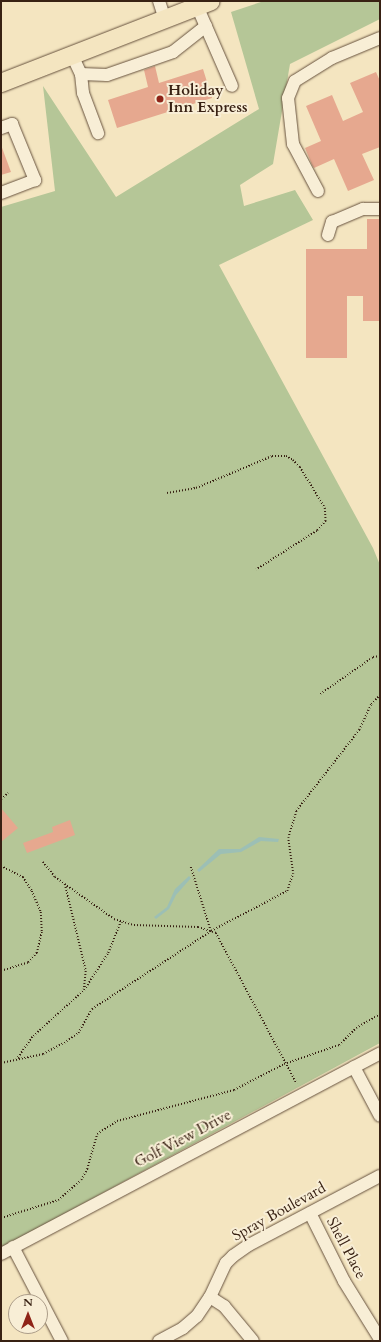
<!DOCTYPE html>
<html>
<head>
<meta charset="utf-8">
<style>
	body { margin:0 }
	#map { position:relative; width:381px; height:1342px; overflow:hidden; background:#f4e5c0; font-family:Cardo,serif }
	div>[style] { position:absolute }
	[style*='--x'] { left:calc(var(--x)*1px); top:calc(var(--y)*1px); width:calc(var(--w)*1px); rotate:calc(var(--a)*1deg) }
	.green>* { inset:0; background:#b5c697 }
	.water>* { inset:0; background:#9cbfb5 }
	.building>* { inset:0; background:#e6a88f }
	.path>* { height:1.5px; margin-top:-0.75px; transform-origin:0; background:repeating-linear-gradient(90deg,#382113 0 1px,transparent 0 3px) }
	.roads { filter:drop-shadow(0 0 1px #67523e) drop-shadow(0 0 1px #67523e) }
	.minor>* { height:12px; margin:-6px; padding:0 6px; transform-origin:6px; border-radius:6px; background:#f8eed6 }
	.highway>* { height:18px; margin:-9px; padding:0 9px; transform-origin:9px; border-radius:9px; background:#f4e5c0 }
	.dots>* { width:11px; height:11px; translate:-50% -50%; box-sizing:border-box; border:2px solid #f8eed6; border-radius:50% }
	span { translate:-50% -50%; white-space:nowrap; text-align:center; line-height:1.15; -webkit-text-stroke:4px #f8eed6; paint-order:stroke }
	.poi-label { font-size:15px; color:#382113; font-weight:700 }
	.left { translate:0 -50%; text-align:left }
	.street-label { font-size:15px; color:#382113 }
	.frame { position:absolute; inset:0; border:2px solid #382113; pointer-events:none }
	.north { position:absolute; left:8px; top:1294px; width:40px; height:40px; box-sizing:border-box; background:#f8eed6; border:1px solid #ab9c88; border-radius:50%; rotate:0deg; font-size:11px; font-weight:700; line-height:16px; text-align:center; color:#382113 }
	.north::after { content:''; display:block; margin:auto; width:14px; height:18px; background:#8f2418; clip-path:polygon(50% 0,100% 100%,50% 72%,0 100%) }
</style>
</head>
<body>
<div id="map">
	<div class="green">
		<i style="clip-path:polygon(264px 1px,380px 1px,380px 19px,290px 64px,273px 164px,240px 185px,244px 206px,295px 190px,313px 220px,219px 265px,373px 548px,380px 565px,380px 1043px,1px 1248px,1px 207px,55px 191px,43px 86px,116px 197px,259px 109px,231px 12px)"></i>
	</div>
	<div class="water">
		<i style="clip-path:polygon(259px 837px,279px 839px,278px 842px,261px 841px,241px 852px,221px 854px,199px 872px,197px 870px,219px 849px,240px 849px)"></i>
		<i style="clip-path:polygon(189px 876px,191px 878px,176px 895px,169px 909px,156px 919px,154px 917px,167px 907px,175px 889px)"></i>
	</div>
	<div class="building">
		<i style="clip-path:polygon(155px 66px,159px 83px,203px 69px,212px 98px,117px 128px,108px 100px,148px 87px,144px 70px)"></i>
		<i style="clip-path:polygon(376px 72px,380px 81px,380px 147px,362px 154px,374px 180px,348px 191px,334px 159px,314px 168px,312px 165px,305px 148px,321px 141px,306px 106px,332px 95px,343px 121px,363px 112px,350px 83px)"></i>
		<i style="clip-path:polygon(1px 145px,11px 172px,1px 175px)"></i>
		<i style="clip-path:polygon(367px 219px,380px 219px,380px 321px,363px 321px,363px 296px,347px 296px,347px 358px,306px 358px,306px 249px,367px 249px)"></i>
		<i style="clip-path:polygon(1px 808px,18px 828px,1px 842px)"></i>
		<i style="clip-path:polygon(70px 820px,75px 835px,27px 853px,23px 843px,53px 832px,52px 827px)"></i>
	</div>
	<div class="path">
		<i style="--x:167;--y:493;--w:29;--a:-10"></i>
		<i style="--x:196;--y:488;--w:82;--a:-22.8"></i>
		<i style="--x:272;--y:456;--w:14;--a:0"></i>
		<i style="--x:286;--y:456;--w:8;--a:30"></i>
		<i style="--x:293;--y:460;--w:10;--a:45"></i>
		<i style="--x:300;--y:467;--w:48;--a:58.6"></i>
		<i style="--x:325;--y:508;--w:13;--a:86"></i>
		<i style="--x:326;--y:521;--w:13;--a:132"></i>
		<i style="--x:317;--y:531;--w:72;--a:147.4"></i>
		<i style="--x:320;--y:694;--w:65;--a:-34.9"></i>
		<i style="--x:373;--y:657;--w:7;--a:-8"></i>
		<i style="--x:1;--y:799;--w:9;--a:-41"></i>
		<i style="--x:43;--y:862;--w:19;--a:51"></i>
		<i style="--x:55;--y:877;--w:72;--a:35.4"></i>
		<i style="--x:114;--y:919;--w:21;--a:17"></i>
		<i style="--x:134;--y:925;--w:64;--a:1.8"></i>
		<i style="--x:198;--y:927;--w:19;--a:18"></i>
		<i style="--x:216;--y:933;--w:171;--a:61.8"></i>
		<i style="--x:1;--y:866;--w:25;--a:27"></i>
		<i style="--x:23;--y:877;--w:17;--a:57"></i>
		<i style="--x:32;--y:891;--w:23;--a:67"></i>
		<i style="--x:41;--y:912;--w:20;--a:87"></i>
		<i style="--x:42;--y:932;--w:22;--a:103"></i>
		<i style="--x:37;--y:953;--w:13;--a:132"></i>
		<i style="--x:28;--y:963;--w:28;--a:163"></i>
		<i style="--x:191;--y:867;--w:67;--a:72.6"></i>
		<i style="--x:211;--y:931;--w:86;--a:-27.8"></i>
		<i style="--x:287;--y:891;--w:18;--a:-71"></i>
		<i style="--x:293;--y:874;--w:36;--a:-98"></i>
		<i style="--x:288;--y:838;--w:28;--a:-73"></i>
		<i style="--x:296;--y:811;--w:103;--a:-52.1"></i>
		<i style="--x:359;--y:730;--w:29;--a:-65"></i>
		<i style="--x:371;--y:704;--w:13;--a:-45"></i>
		<i style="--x:65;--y:884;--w:89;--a:76.4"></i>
		<i style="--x:86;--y:971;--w:19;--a:96"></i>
		<i style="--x:84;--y:990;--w:44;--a:-57"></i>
		<i style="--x:108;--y:953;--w:35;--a:-68"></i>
		<i style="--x:16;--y:1060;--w:29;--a:-55"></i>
		<i style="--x:33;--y:1036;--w:69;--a:-42"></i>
		<i style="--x:1;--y:1063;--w:43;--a:-12.1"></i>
		<i style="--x:43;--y:1054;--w:24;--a:-28"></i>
		<i style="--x:64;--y:1043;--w:17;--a:-36"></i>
		<i style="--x:78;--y:1033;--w:28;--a:-60"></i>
		<i style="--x:92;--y:1009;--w:142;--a:-33.2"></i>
		<i style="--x:1;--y:1218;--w:60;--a:-17.5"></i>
		<i style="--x:58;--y:1200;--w:30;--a:-41"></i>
		<i style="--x:81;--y:1180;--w:13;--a:-61"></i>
		<i style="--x:87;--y:1169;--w:36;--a:-74"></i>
		<i style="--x:97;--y:1134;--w:24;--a:-33"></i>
		<i style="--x:117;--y:1121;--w:121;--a:-14.8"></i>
		<i style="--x:234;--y:1090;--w:56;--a:-27.5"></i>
		<i style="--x:284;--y:1064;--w:58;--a:-19.1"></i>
		<i style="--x:339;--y:1045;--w:24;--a:-45"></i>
		<i style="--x:356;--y:1028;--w:28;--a:-30"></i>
	</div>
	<div class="roads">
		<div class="minor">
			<i style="--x:159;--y:1;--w:19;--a:72"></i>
			<i style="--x:197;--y:6;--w:87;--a:66.4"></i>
			<i style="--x:72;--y:55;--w:21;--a:65"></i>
			<i style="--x:81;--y:74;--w:26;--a:2"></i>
			<i style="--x:107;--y:75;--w:70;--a:-19.2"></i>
			<i style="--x:173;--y:52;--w:42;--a:-38.2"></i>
			<i style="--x:81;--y:74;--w:19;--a:84"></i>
			<i style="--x:83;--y:93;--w:43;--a:69.4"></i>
			<i style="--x:1;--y:128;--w:12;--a:-20"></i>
			<i style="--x:12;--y:124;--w:61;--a:67.7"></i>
			<i style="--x:35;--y:180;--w:36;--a:159"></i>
			<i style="--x:318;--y:191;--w:53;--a:-118"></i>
			<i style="--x:293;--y:144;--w:46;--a:-96.2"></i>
			<i style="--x:288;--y:98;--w:18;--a:-68"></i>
			<i style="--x:295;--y:81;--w:44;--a:-31.9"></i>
			<i style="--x:332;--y:58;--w:52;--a:-22.6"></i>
			<i style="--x:328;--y:235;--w:14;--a:-73"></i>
			<i style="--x:332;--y:222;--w:34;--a:-23"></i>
			<i style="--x:363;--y:209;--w:17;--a:0"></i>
			<i style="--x:354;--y:1067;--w:55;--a:62"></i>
			<i style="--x:310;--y:1213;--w:76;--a:63.4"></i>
			<i style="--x:344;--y:1281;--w:68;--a:58.2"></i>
			<i style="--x:13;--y:1247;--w:106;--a:62.5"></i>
			<i style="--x:1;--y:1254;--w:429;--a:-27.9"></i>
			<i style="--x:210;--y:1297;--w:17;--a:33"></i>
			<i style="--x:224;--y:1306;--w:45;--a:50.4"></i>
			<i style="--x:159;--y:1341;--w:27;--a:-28"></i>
			<i style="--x:183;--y:1328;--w:18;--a:-41"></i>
			<i style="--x:197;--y:1316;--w:23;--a:-56"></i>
			<i style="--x:210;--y:1297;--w:38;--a:-65"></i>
			<i style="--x:226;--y:1263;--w:10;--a:-45"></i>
			<i style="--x:233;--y:1256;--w:19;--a:-35"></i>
			<i style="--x:249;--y:1245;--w:148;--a:-27.8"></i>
		</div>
		<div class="highway">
			<i style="--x:1;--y:83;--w:225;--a:-21.3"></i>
		</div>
	</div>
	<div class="dots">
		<i style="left:160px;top:99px;background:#8f2418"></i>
	</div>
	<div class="poi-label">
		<span class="left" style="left:168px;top:99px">Holiday<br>Inn Express</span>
	</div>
	<div class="street-label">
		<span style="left:183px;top:1139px;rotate:-28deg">Golf View Drive</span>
		<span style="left:279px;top:1212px;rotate:-29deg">Spray Boulevard</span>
		<span style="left:346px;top:1248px;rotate:62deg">Shell Place</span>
	</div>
	<div class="frame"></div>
	<div class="north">N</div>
</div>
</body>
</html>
